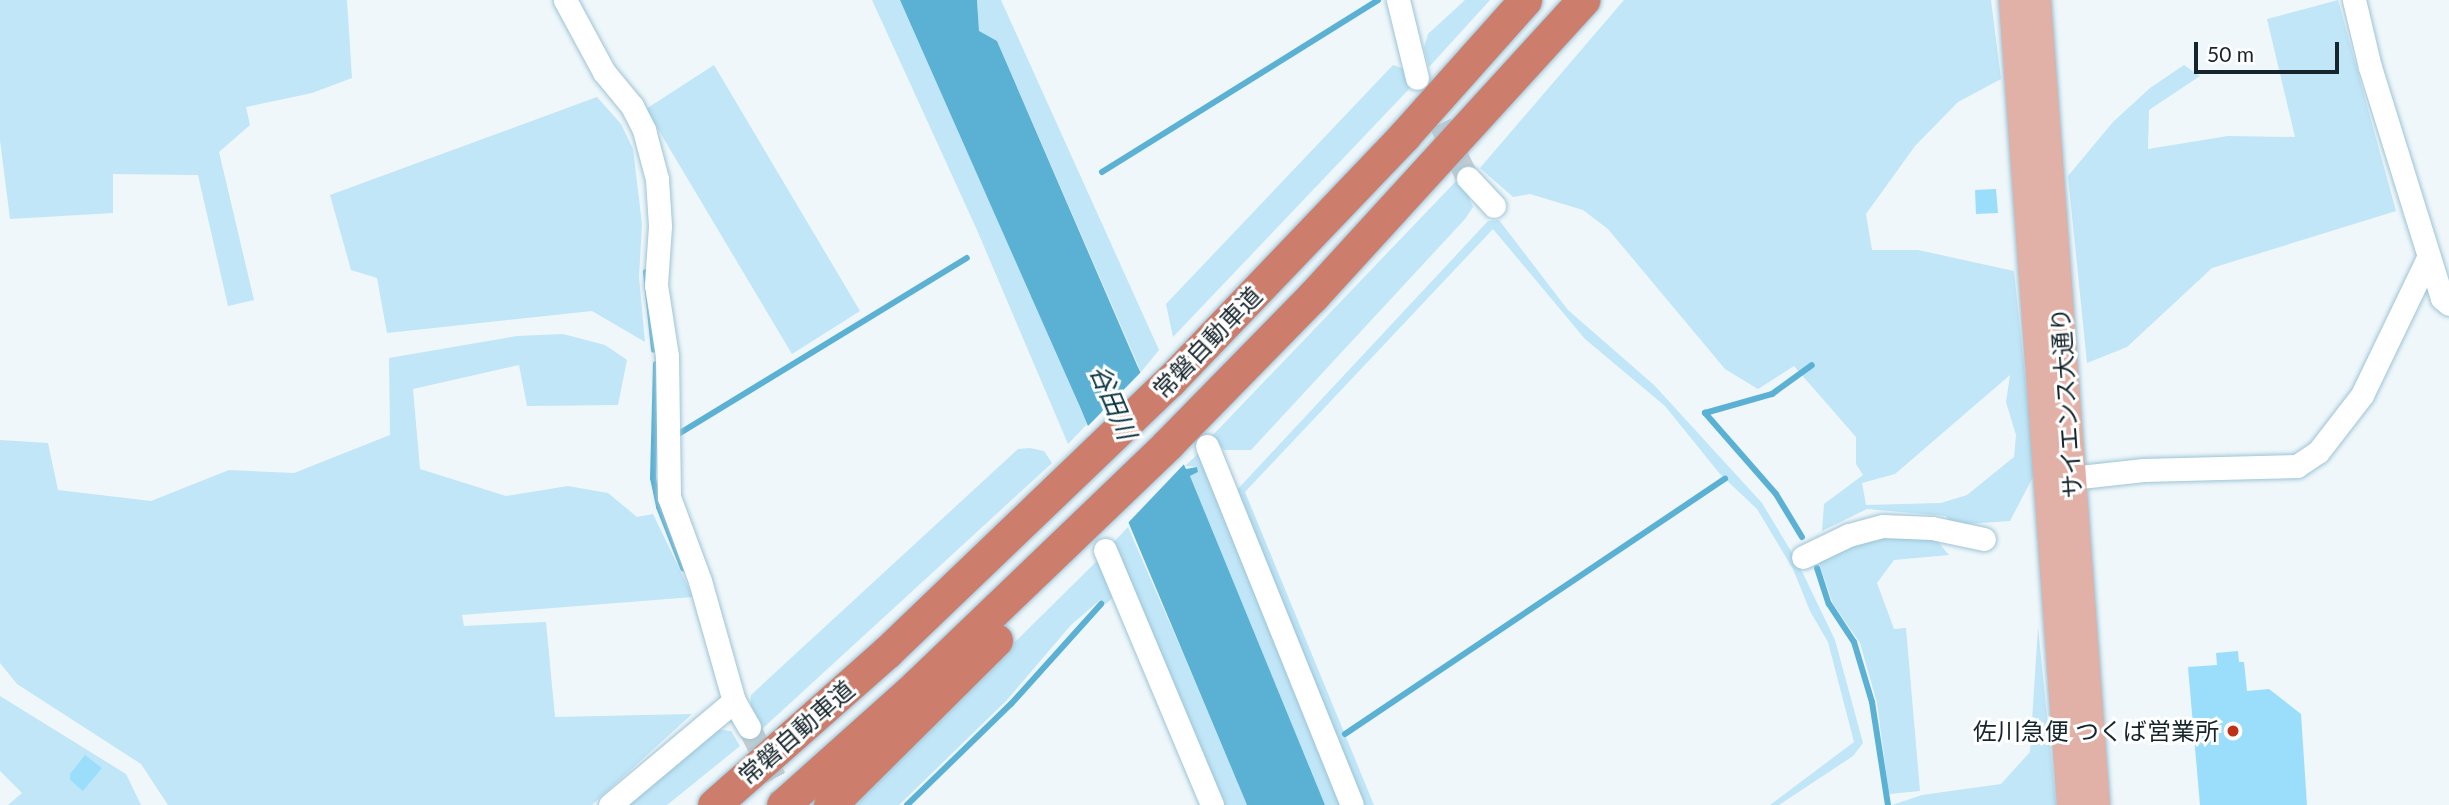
<!DOCTYPE html>
<html>
<head>
<meta charset="utf-8">
<style>
	body { margin:0 }
	#map { position:relative; width:2449px; height:805px; overflow:hidden; background:#eff7fa; font-family:Lato,"Noto Sans JP",sans-serif }
	div>[style] { position:absolute }
	[style*='--x'] { left:calc(var(--x)*1px); top:calc(var(--y)*1px); width:calc(var(--w)*1px); rotate:calc(var(--a)*1deg) }
	.green>* { inset:0; background:#c0e6f7 }
	.water>* { inset:0; background:#5ab1d4 }
	.pier>* { inset:0; background:#eff7fa }
	.stream>* { height:6px; margin:-3px; padding:0 3px; transform-origin:3px; border-radius:3px; background:#5ab1d4 }
	.building>* { inset:0; background:#9bdefb }
	.minor-tunnel>* { height:23px; margin-top:-11.5px; transform-origin:0; background:repeating-linear-gradient(90deg,#c4cdd1 0 23px,transparent 0 34px) }
	.roads { filter:drop-shadow(0 0 2px #9dc4d6) drop-shadow(0 0 2px #9dc4d6) }
	.minor>* { height:23px; margin:-11.5px; padding:0 11.5px; transform-origin:11.5px; border-radius:11.5px; background:#fff }
	.major>* { height:28px; margin:-14px; padding:0 14px; transform-origin:14px; border-radius:14px; background:#e1b1a7 }
	.highway>* { height:33px; margin:-16.5px; padding:0 16.5px; transform-origin:16.5px; border-radius:16.5px; background:#cd7d6c }
	.dots>* { width:19px; height:19px; translate:-50% -50%; box-sizing:border-box; border:4px solid #fff; border-radius:50% }
	span { translate:-50% -50%; white-space:nowrap; text-align:center; line-height:1.15; -webkit-text-stroke:6px #fff; paint-order:stroke }
	.street-label { font-size:24px; color:#16252c }
	.poi-label { font-size:24px; color:#16252c }
	.right { translate:-100% -50%; text-align:right }
	.water-label { font-size:26px; color:#0b3443; font-style:italic }
	.scale { position:absolute; left:2194px; top:42px; width:145px; height:32px; box-sizing:border-box; border:4px solid #16252c; border-top:0; padding-left:9px; font-size:21px; line-height:24px; white-space:nowrap; color:#16252c; -webkit-text-stroke:5px #fff; paint-order:stroke }
</style>
</head>
<body>
<div id="map">
	<div class="green">
		<i style="clip-path:polygon(0 0,347px 0,352px 78px,312px 93px,246px 107px,250px 125px,219px 152px,254px 300px,228px 306px,198px 175px,113px 174px,113px 213px,10px 219px,0 140px)"></i>
		<i style="clip-path:polygon(872px 0,900px 0,944px 92px,1087px 424px,1068px 444px,977px 230px)"></i>
		<i style="clip-path:polygon(977px 0,1001px 0,1159px 350px,1141px 372px,997px 41px,979px 32px)"></i>
		<i style="clip-path:polygon(1465px 0,1490px 0,1429px 67px,1424px 48px,1428px 34px)"></i>
		<i style="clip-path:polygon(evenodd,1624px 0,1991px 0,2001px 79px,1958px 102px,1915px 146px,1866px 214px,1872px 250px,1918px 250px,2014px 271px,2035px 473px,2010px 521px,1952px 525px,1946px 516px,1867px 509px,1822px 531px,1824px 504px,1863px 475px,1856px 464px,1856px 437px,1794px 366px,1758px 389px,1725px 369px,1608px 229px,1583px 210px,1530px 194px,1513px 197px,1480px 168px,1624px 0,2010px 375px,2006px 402px,2016px 435px,2014px 457px,1967px 495px,1941px 503px,1866px 505px,1862px 483px,1895px 474px,2010px 375px)"></i>
		<i style="clip-path:polygon(2338px 0,2396px 211px,2212px 268px,2127px 347px,2087px 363px,2068px 176px,2113px 122px,2150px 88px,2184px 65px,2200px 76px,2149px 110px,2148px 149px,2228px 136px,2295px 137px,2267px 19px)"></i>
		<i style="clip-path:polygon(714px 65px,860px 311px,792px 354px,646px 109px)"></i>
		<i style="clip-path:polygon(1393px 65px,1407px 70px,1411px 87px,1173px 337px,1166px 304px)"></i>
		<i style="clip-path:polygon(597px 97px,621px 124px,633px 149px,642px 224px,639px 277px,645px 342px,592px 311px,387px 333px,377px 278px,351px 270px,330px 195px)"></i>
		<i style="clip-path:polygon(1460px 177px,1473px 207px,1465px 219px,1251px 450px,1224px 450px,1212px 436px)"></i>
		<i style="clip-path:polygon(1499px 220px,1568px 310px,1654px 385px,1762px 503px,1797px 561px,1835px 640px,1863px 743px,1853px 756px,1779px 805px,1770px 805px,1854px 742px,1828px 642px,1810px 611px,1793px 569px,1757px 509px,1720px 474px,1665px 406px,1585px 339px,1493px 229px,1245px 492px,1374px 805px,1361px 805px,1235px 492px,1488px 221px)"></i>
		<i style="clip-path:polygon(563px 334px,605px 345px,627px 360px,618px 405px,527px 406px,519px 365px,413px 389px,420px 469px,506px 496px,568px 486px,608px 493px,637px 517px,653px 514px,693px 597px,462px 615px,464px 626px,546px 622px,555px 717px,692px 714px,592px 805px,168px 805px,141px 764px,17px 684px,0 663px,0 440px,48px 443px,58px 490px,151px 501px,229px 470px,294px 473px,390px 435px,389px 358px,517px 336px)"></i>
		<i style="clip-path:polygon(1030px 448px,1044px 451px,1052px 463px,761px 730px,750px 706px,751px 695px,1018px 449px)"></i>
		<i style="clip-path:polygon(1202px 450px,1345px 805px,1325px 805px,1190px 476px,1198px 472px,1197px 467px,1185px 466px)"></i>
		<i style="clip-path:polygon(1128px 527px,1185px 658px,1247px 805px,1223px 805px,1112px 544px)"></i>
		<i style="clip-path:polygon(1928px 530px,1949px 555px,1894px 560px,1877px 583px,1894px 629px,1906px 628px,1920px 791px,1889px 794px,1877px 703px,1860px 643px,1833px 604px,1816px 555px,1854px 540px)"></i>
		<i style="clip-path:polygon(1098px 560px,1115px 595px,1106px 604px,1100px 600px,1071px 625px,1006px 701px,899px 805px,850px 805px)"></i>
		<i style="clip-path:polygon(2038px 627px,2056px 805px,1892px 805px,1922px 795px,2001px 784px,2030px 752px)"></i>
		<i style="clip-path:polygon(0 696px,126px 774px,141px 805px,8px 805px,22px 793px,0 771px)"></i>
		<i style="clip-path:polygon(716px 729px,731px 731px,740px 746px,667px 805px,618px 805px)"></i>
	</div>
	<div class="water">
		<i style="clip-path:polygon(900px 0,977px 0,979px 31px,997px 41px,1137px 365px,1186px 469px,1197px 467px,1198px 472px,1190px 476px,1325px 805px,1247px 805px,1080px 407px)"></i>
	</div>
	<div class="pier">
		<i style="clip-path:polygon(1143px 370px,1187px 461px,1126px 525px,1086px 428px)"></i>
	</div>
	<div class="stream">
		<i style="--x:1102;--y:172;--w:325;--a:-31.9"></i>
		<i style="--x:646;--y:272;--w:78;--a:84.1"></i>
		<i style="--x:656;--y:364;--w:114;--a:91.5"></i>
		<i style="--x:653;--y:478;--w:30;--a:78"></i>
		<i style="--x:659;--y:507;--w:66;--a:68.5"></i>
		<i style="--x:680;--y:433;--w:336;--a:-31.4"></i>
		<i style="--x:1802;--y:537;--w:50;--a:-121.2"></i>
		<i style="--x:1776;--y:494;--w:108;--a:-131.2"></i>
		<i style="--x:1705;--y:413;--w:70;--a:-15.8"></i>
		<i style="--x:1772;--y:394;--w:49;--a:-35.9"></i>
		<i style="--x:1817;--y:568;--w:38;--a:72"></i>
		<i style="--x:1829;--y:604;--w:45;--a:56.7"></i>
		<i style="--x:1854;--y:642;--w:63;--a:73.3"></i>
		<i style="--x:1872;--y:702;--w:104;--a:81.2"></i>
		<i style="--x:1345;--y:734;--w:458;--a:-33.9"></i>
		<i style="--x:907;--y:805;--w:145;--a:-44.2"></i>
		<i style="--x:1011;--y:704;--w:135;--a:-48"></i>
	</div>
	<div class="building">
		<i style="clip-path:polygon(1996px 189px,1998px 213px,1976px 214px,1975px 190px)"></i>
		<i style="clip-path:polygon(2238px 651px,2239px 662px,2244px 662px,2247px 691px,2269px 689px,2301px 714px,2307px 805px,2200px 805px,2188px 667px,2217px 665px,2216px 653px)"></i>
		<i style="clip-path:polygon(85px 755px,102px 768px,83px 791px,70px 780px,70px 774px)"></i>
	</div>
	<div class="minor-tunnel">
		<i style="--x:1425;--y:93;--w:95;--a:63.2"></i>
		<i style="--x:749;--y:727;--w:88;--a:62.9"></i>
	</div>
	<div class="roads">
		<div class="minor">
			<i style="--x:565;--y:0;--w:82;--a:61.6"></i>
			<i style="--x:604;--y:72;--w:44;--a:50.5"></i>
			<i style="--x:632;--y:106;--w:27;--a:63"></i>
			<i style="--x:644;--y:130;--w:51;--a:75.1"></i>
			<i style="--x:657;--y:179;--w:47;--a:86.3"></i>
			<i style="--x:660;--y:226;--w:59;--a:93.9"></i>
			<i style="--x:656;--y:285;--w:72;--a:81.2"></i>
			<i style="--x:667;--y:356;--w:141;--a:89.2"></i>
			<i style="--x:669;--y:497;--w:90;--a:69.7"></i>
			<i style="--x:700;--y:581;--w:125;--a:74.2"></i>
			<i style="--x:734;--y:701;--w:30;--a:60"></i>
			<i style="--x:1398;--y:0;--w:80;--a:76.3"></i>
			<i style="--x:2354;--y:0;--w:69;--a:76.6"></i>
			<i style="--x:2370;--y:67;--w:242;--a:72.7"></i>
			<i style="--x:2442;--y:298;--w:9;--a:41"></i>
			<i style="--x:1468;--y:178;--w:38;--a:47"></i>
			<i style="--x:1207;--y:446;--w:387;--a:68"></i>
			<i style="--x:2071;--y:478;--w:73;--a:-6.3"></i>
			<i style="--x:2144;--y:470;--w:153;--a:-1.5"></i>
			<i style="--x:2297;--y:466;--w:25;--a:-34"></i>
			<i style="--x:2318;--y:452;--w:72;--a:-52.3"></i>
			<i style="--x:2362;--y:395;--w:154;--a:-64.3"></i>
			<i style="--x:1105;--y:550;--w:277;--a:67.2"></i>
			<i style="--x:1803;--y:557;--w:51;--a:-25.6"></i>
			<i style="--x:1849;--y:535;--w:35;--a:-15"></i>
			<i style="--x:1883;--y:526;--w:49;--a:2.3"></i>
			<i style="--x:1932;--y:528;--w:53;--a:11.9"></i>
			<i style="--x:610;--y:805;--w:162;--a:-40"></i>
		</div>
		<div class="major">
			<i style="--x:2013;--y:0;--w:807;--a:85.88"></i>
			<i style="--x:2037;--y:0;--w:807;--a:85.81"></i>
		</div>
		<div class="highway">
			<i style="--x:714;--y:805;--w:231;--a:-41.5"></i>
			<i style="--x:887;--y:652;--w:392;--a:-43.8"></i>
			<i style="--x:1170;--y:381;--w:339;--a:-46.3"></i>
			<i style="--x:1404;--y:136;--w:182;--a:-48.3"></i>
			<i style="--x:783;--y:805;--w:180;--a:-41.8"></i>
			<i style="--x:917;--y:685;--w:348;--a:-43.8"></i>
			<i style="--x:1168;--y:444;--w:207;--a:-45.6"></i>
			<i style="--x:1313;--y:296;--w:401;--a:-47.6"></i>
			<i style="--x:830;--y:805;--w:234;--a:-44.8"></i>
		</div>
	</div>
	<div class="dots">
		<i style="left:2233px;top:731px;background:#bd3218"></i>
	</div>
	<div class="street-label">
		<span style="left:1207px;top:342px;rotate:-46deg">常磐自動車道</span>
		<span style="left:2066px;top:403px;rotate:-94deg">サイエンス大通り</span>
		<span style="left:796px;top:732px;rotate:-41deg">常磐自動車道</span>
	</div>
	<div class="poi-label">
		<span class="right" style="left:2219px;top:731px">佐川急便 つくば営業所</span>
	</div>
	<div class="water-label">
		<span style="left:1113px;top:402px;rotate:67deg">谷田川</span>
	</div>
	<div class="scale">50 m</div>
</div>
</body>
</html>
